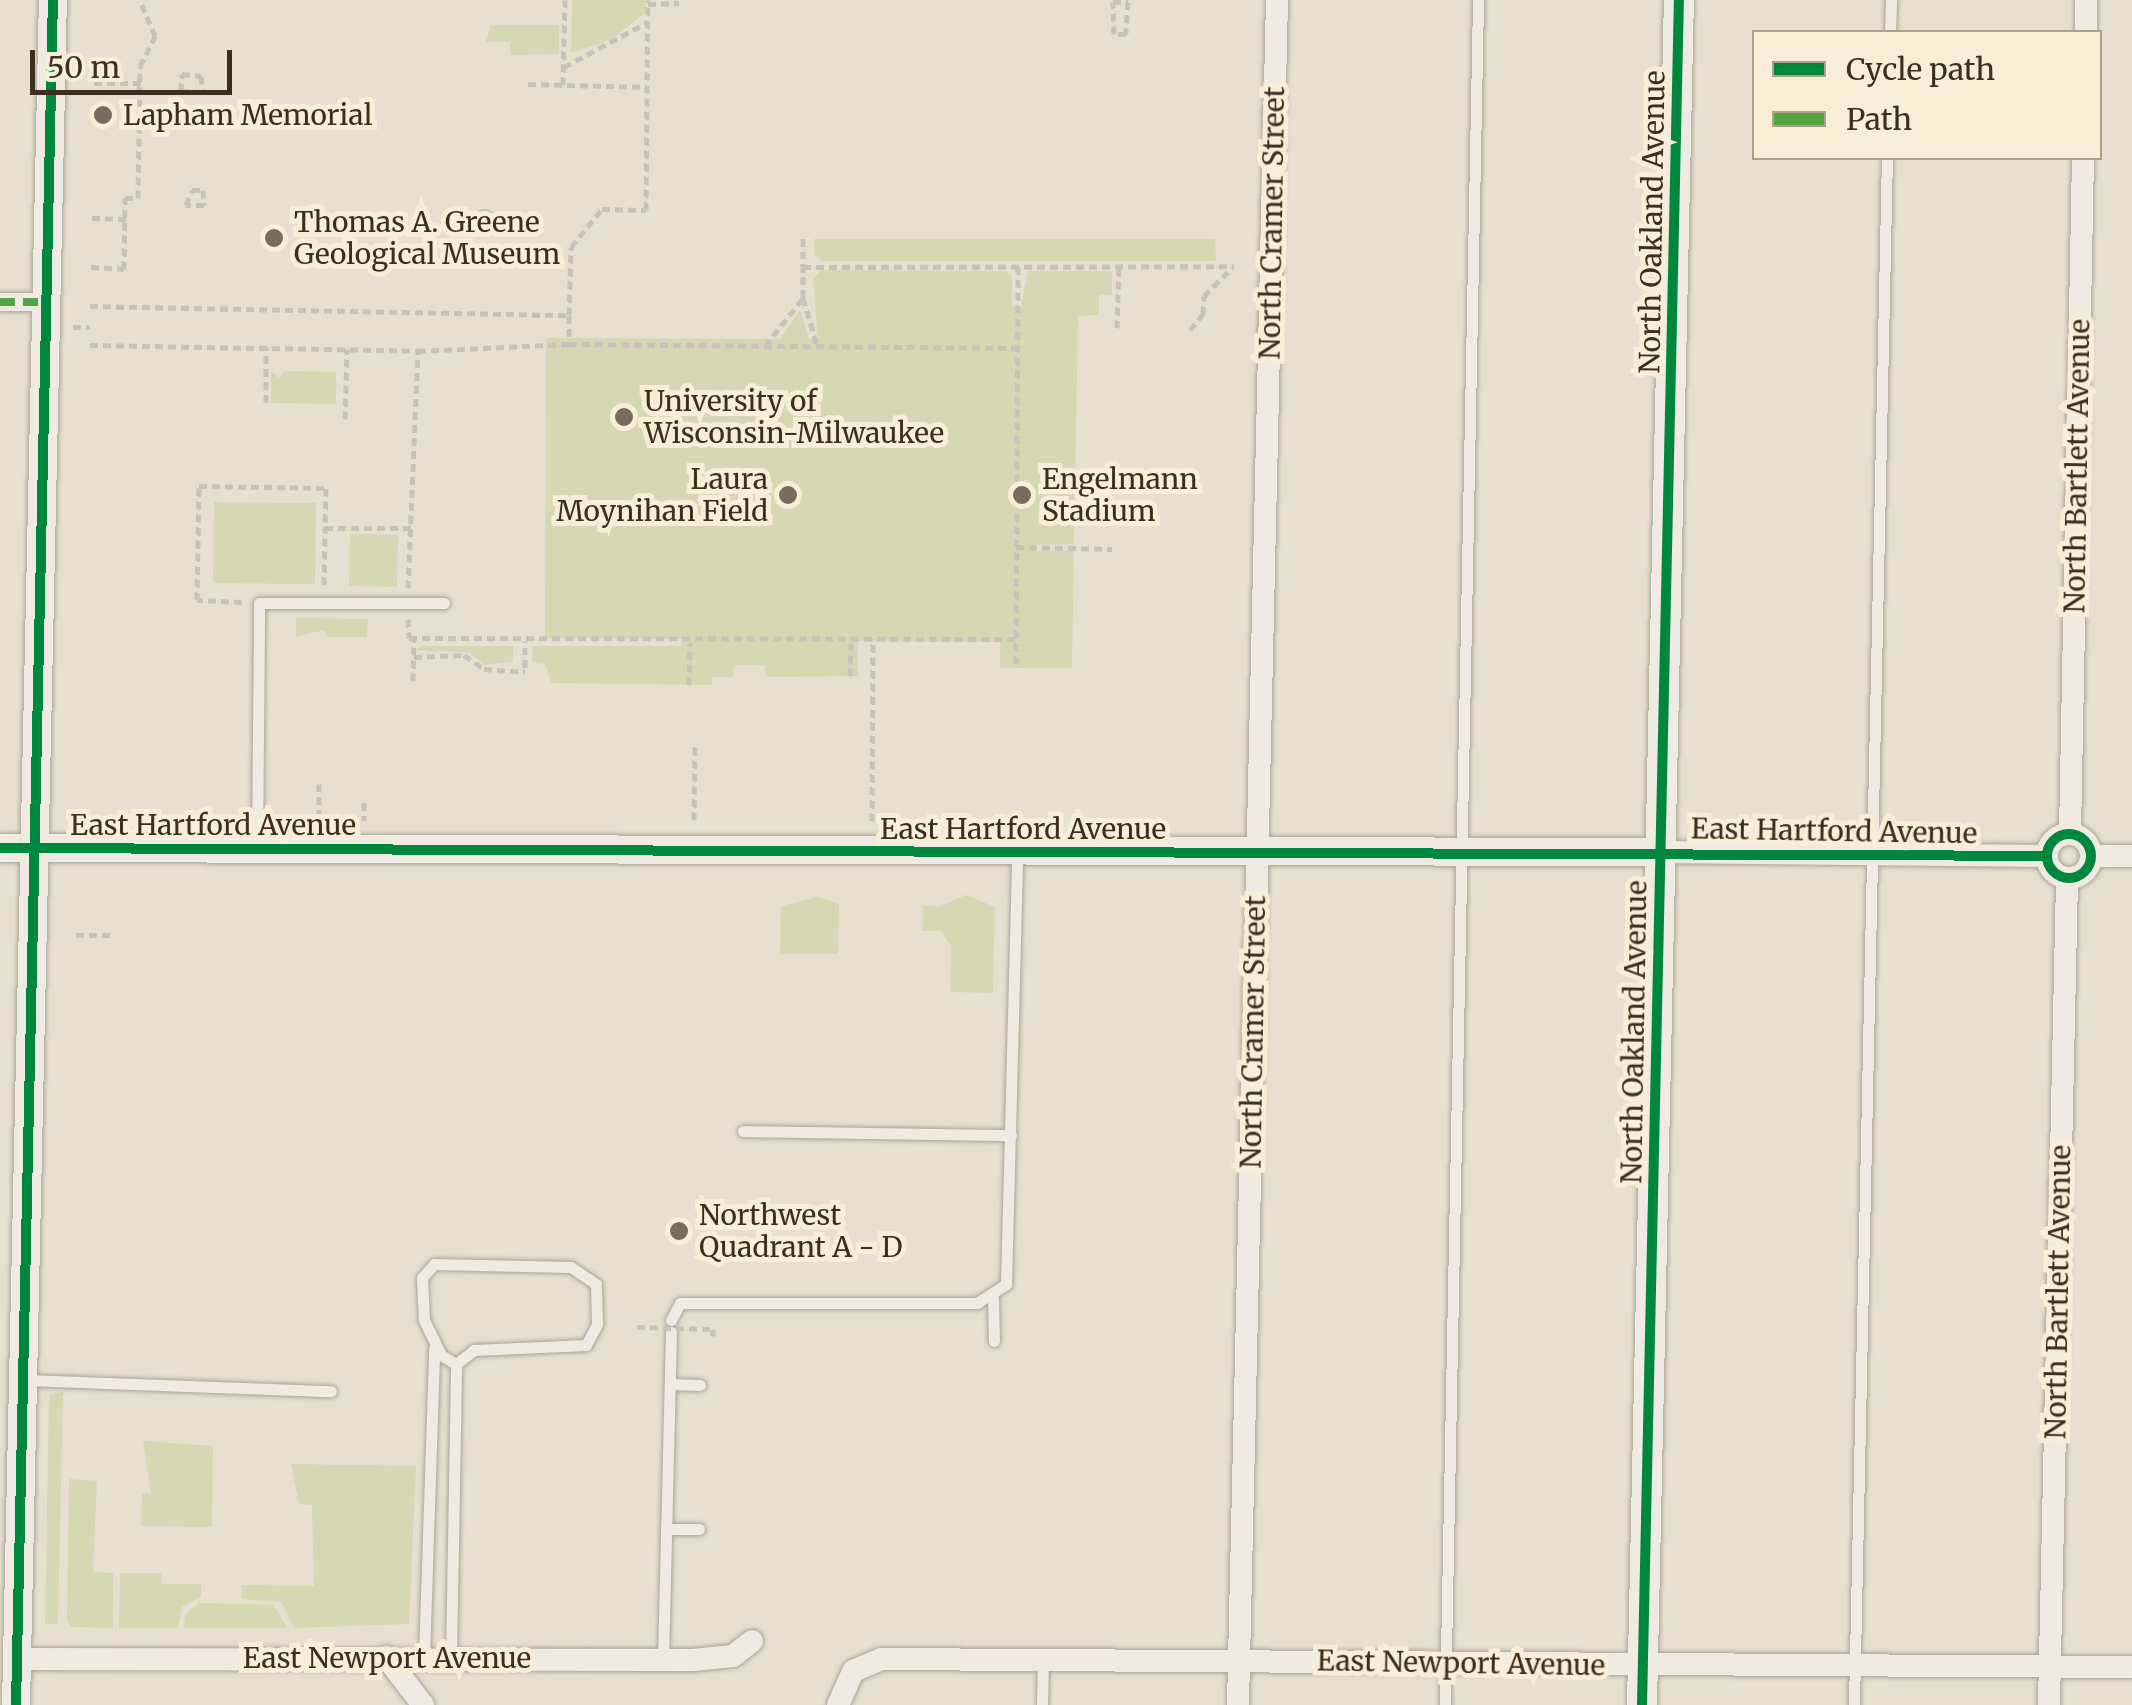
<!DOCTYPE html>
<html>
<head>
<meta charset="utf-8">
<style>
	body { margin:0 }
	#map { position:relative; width:2132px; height:1705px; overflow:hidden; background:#e7e0d1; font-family:Merriweather,serif }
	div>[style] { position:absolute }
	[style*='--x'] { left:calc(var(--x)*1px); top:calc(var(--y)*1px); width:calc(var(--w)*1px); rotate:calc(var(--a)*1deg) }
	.green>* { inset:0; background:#d6d7b3 }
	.path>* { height:5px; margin-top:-2.5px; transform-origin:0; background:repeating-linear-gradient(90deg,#c8c2b9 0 8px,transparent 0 13px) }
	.path>.ring { margin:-2.5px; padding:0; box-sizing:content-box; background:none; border:5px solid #c8c2b9; border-radius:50% }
	.roads { filter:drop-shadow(0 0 2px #ada599) drop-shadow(0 0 2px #ada599) }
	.service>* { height:11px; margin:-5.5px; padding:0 5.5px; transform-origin:5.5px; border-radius:5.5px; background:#efebe3 }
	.pedestrian>* { height:18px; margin:-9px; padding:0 9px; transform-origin:9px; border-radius:9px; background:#efebe3 }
	.minor>* { height:22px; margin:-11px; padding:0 11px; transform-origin:11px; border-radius:11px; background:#efebe3 }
	.minor>.ring { margin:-11px; padding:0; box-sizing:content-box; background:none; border:22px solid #efebe3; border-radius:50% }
	.tertiary>* { height:28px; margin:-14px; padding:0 14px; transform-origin:14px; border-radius:14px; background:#efebe3 }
	.secondary>* { height:30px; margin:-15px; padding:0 15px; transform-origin:15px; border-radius:15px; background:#efebe3 }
	.path-bridge>* { height:5px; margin-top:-2.5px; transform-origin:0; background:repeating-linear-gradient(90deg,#c8c2b9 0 8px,transparent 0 13px) }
	.quiet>* { height:8px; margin-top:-4px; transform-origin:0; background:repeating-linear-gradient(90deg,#54a441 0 15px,transparent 0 23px) }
	.cycleway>* { height:10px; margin:-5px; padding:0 5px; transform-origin:5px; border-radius:5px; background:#00873e }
	.cycleway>.ring { margin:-5px; padding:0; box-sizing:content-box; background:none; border:10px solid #00873e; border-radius:50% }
	.dots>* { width:28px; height:28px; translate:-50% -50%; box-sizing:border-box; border:5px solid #f7eed8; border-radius:50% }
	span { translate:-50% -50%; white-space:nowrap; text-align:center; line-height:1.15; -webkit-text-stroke:10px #f7eed8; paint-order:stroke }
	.poi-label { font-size:28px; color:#3d2e20 }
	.left { translate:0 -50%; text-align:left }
	.right { translate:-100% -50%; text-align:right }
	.street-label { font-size:28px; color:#3d2e20 }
	.legend { position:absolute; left:1752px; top:30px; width:350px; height:130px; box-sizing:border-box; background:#f7eed8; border:2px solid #ada18e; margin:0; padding:12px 18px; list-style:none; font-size:30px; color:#3d2e20 }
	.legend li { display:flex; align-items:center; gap:20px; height:50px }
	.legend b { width:50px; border:2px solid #ada18e }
	.scale { position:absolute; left:30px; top:50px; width:202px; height:45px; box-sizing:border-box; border:5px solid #3d2e20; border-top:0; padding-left:12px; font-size:30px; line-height:35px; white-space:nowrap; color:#3d2e20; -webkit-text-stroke:8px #f7eed8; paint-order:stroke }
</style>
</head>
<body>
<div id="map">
	<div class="green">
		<i style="clip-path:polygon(572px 0,645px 0,645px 13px,612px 39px,571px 53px)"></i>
		<i style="clip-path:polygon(491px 25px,559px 25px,559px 54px,510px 55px,510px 42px,486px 42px)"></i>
		<i style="clip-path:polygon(814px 239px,1215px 239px,1216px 261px,822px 261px,814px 255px)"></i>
		<i style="clip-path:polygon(822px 270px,1006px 271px,1012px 277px,1012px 307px,1021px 307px,1028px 271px,1112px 271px,1112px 295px,1099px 295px,1099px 315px,1078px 316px,1074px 544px,1034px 545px,1035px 551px,1074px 551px,1072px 668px,1000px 668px,1000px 642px,858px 641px,858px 676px,766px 677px,765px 665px,734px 665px,733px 677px,712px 677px,712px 685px,551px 683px,545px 663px,532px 662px,533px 646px,681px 646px,682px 639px,545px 638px,546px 338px,780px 339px,800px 310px,809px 339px,818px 339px,813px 279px)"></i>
		<i style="clip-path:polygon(271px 371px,279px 378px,284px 371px,336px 372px,336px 404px,271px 403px)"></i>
		<i style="clip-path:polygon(214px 502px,316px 503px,315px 584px,213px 583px)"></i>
		<i style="clip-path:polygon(350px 534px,398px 535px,397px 587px,349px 586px)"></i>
		<i style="clip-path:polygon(296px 618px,368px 619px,367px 637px,328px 637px,324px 630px,296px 637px)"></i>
		<i style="clip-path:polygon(419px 646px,513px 646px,513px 662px,484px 665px,469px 652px,418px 651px)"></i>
		<i style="clip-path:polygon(966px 895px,995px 907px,993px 993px,950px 992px,951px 946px,941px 931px,922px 931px,923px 905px,938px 907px)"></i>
		<i style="clip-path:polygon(818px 897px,839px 904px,838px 954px,780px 954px,781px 906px)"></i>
		<i style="clip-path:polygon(63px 1392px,58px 1624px,45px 1624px,49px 1395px)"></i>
		<i style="clip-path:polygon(143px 1441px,213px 1446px,212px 1527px,141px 1526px,142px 1494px,151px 1493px)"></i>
		<i style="clip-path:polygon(291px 1464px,416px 1466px,409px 1624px,294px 1628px,281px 1602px,242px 1599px,242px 1585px,314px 1586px,312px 1505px,299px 1504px)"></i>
		<i style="clip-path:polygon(69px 1479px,97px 1481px,93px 1572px,113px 1573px,113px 1628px,71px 1627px,67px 1621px)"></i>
		<i style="clip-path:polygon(120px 1573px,161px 1573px,162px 1584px,201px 1584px,201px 1597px,182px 1607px,178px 1628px,119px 1628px)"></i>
		<i style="clip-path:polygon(200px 1603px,273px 1605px,288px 1628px,184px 1628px,185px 1614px)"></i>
	</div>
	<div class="path">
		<i style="--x:1113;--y:2;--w:15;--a:0"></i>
		<i style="--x:1128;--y:2;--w:32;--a:94"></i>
		<i style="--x:1126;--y:34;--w:12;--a:180"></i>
		<i style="--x:1114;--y:34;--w:32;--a:-92"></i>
		<i style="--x:648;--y:4;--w:31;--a:-2"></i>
		<i style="--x:564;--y:67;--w:95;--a:-28.2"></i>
		<i style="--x:182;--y:74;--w:19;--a:6"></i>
		<i style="--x:201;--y:76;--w:16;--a:83"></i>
		<i style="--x:203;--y:92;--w:22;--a:-177"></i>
		<i style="--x:181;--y:91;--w:17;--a:-87"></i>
		<i style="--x:94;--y:83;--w:47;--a:0"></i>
		<i style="--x:528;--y:84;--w:119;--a:1.4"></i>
		<i style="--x:563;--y:85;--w:85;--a:-88.7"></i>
		<i style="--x:192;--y:190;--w:11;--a:0"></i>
		<i style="--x:203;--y:190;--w:15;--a:86"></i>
		<i style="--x:204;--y:205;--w:18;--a:180"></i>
		<i style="--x:186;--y:205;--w:16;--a:-68"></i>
		<i class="ring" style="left:474px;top:211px;width:15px;height:15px"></i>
		<i style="--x:92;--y:218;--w:36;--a:2"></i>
		<i style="--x:803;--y:238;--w:60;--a:90"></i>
		<i style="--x:803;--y:298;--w:49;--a:73.4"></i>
		<i style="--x:91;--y:267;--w:33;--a:3"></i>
		<i style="--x:124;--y:269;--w:71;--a:-89.2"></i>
		<i style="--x:125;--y:198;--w:13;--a:0"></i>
		<i style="--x:138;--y:198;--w:132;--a:-89.1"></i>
		<i style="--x:140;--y:66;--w:34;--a:-63"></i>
		<i style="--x:155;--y:36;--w:38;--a:-113"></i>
		<i style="--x:803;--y:267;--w:431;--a:-0.1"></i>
		<i style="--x:90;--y:306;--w:479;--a:1.1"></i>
		<i style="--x:569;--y:315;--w:68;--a:-88.3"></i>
		<i style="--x:571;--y:247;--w:49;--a:-50.8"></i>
		<i style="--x:602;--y:209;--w:44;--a:1.3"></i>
		<i style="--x:646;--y:210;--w:210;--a:-89.5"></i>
		<i style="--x:569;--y:315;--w:29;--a:90"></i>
		<i style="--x:73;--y:327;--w:17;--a:0"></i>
		<i style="--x:1117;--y:328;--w:62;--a:-88.2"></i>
		<i style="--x:1190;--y:330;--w:21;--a:-51"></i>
		<i style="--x:1203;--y:314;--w:18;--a:-87"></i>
		<i style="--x:1204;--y:296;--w:40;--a:-45"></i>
		<i style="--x:90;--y:345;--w:328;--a:1"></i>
		<i style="--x:418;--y:351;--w:151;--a:-2.7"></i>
		<i style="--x:569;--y:344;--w:449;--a:0.5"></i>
		<i style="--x:765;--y:346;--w:61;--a:-51.6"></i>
		<i style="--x:266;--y:402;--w:55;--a:-90"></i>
		<i style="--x:345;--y:419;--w:70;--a:-88.4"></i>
		<i style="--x:1016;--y:547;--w:96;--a:1.2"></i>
		<i style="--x:324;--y:585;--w:57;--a:-89"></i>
		<i style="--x:408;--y:588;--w:237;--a:-87.6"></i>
		<i style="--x:242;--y:602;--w:45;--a:-177.5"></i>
		<i style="--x:197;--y:600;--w:114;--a:-89"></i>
		<i style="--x:199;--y:486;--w:127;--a:0.9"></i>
		<i style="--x:326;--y:488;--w:40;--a:91.4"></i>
		<i style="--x:325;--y:528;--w:86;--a:0"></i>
		<i style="--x:408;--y:619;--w:19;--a:87"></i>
		<i style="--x:409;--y:638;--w:607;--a:0.09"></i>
		<i style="--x:414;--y:657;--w:50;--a:-2.3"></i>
		<i style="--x:464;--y:655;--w:24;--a:35"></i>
		<i style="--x:484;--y:669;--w:41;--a:4.2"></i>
		<i style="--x:1016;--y:664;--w:397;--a:-89.7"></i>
		<i style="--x:525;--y:668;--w:27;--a:-90"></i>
		<i style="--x:850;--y:676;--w:33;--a:-88"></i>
		<i style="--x:413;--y:681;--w:43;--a:-88.7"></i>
		<i style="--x:689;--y:685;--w:42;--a:-88.6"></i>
		<i style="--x:319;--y:784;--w:38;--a:90"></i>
		<i style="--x:364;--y:802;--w:19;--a:90"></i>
		<i style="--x:694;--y:820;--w:74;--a:-89.2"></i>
		<i style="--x:872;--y:821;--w:182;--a:-89.7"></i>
		<i style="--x:76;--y:935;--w:37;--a:0"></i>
	</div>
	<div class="roads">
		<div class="service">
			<i style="--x:1890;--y:32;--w:32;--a:-88"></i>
			<i style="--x:257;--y:848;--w:245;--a:-89.5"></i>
			<i style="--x:259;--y:603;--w:185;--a:0"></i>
			<i style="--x:743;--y:1131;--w:268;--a:0.9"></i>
			<i style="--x:993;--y:1298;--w:43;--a:88.7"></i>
			<i style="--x:671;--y:1320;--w:19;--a:-62"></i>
			<i style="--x:680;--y:1303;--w:297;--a:0"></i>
			<i style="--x:977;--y:1303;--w:35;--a:-33"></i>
			<i style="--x:1006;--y:1284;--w:431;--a:-88.5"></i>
			<i style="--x:26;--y:1380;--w:305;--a:2.1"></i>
			<i style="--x:670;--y:1384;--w:30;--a:2"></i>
			<i style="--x:666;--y:1529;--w:33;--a:0"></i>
			<i style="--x:424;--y:1657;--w:309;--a:-88.1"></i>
			<i style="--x:451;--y:1658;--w:294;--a:-89"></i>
			<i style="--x:456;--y:1364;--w:23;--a:-38"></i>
			<i style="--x:474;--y:1350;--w:112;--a:-2.6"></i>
			<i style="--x:586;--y:1345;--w:24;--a:-62"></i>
			<i style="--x:597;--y:1324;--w:40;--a:-91.4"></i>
			<i style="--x:596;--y:1284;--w:30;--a:-146"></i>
			<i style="--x:571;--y:1267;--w:137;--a:-178.7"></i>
			<i style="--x:434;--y:1264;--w:18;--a:131"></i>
			<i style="--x:422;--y:1278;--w:42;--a:87.3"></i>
			<i style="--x:424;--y:1320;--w:39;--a:64"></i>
			<i style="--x:441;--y:1355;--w:17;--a:31"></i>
			<i style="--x:663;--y:1660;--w:328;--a:-88.6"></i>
			<i style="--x:1042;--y:1705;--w:47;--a:-88.8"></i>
			<i style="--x:1445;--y:1705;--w:1705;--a:-88.89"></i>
			<i style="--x:1854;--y:1705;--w:1547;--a:-88.78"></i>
		</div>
		<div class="pedestrian">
			<i style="--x:0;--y:302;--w:47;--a:0"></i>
		</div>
		<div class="minor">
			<i style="--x:2086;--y:32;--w:32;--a:-90"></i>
			<i style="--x:2070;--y:834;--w:676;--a:-88.9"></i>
			<i class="ring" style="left:2047px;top:834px;width:22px;height:22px"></i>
			<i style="--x:1661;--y:852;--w:386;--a:0.6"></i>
			<i style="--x:2091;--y:856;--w:41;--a:0"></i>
			<i style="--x:386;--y:1657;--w:61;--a:52.4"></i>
			<i style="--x:17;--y:1659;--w:676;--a:0.08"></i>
			<i style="--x:693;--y:1660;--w:40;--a:-5.7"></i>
			<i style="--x:733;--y:1656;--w:24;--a:-38"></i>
			<i style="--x:838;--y:1705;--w:37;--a:-66"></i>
			<i style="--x:853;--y:1671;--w:30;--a:-23"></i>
			<i style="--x:881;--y:1659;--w:1251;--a:0.37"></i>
			<i style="--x:1238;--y:1705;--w:1705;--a:-88.69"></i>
			<i style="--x:2049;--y:1705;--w:827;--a:-88.75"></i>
		</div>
		<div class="tertiary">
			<i style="--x:0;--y:848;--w:1661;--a:0.14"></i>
			<i style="--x:16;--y:1705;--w:1705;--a:-88.76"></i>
		</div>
		<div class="secondary">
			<i style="--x:1642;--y:1705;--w:1705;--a:-88.76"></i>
		</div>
	</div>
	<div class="path-bridge">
		<i style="--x:637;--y:1327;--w:76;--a:1.5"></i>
		<i style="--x:713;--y:1329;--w:7;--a:90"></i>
	</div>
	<div class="quiet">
		<i style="--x:0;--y:302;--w:47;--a:0"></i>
	</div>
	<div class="cycleway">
		<i class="ring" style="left:2047px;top:834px;width:34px;height:34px"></i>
		<i style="--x:0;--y:848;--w:2047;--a:0.22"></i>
		<i style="--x:16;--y:1705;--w:1705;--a:-88.76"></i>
		<i style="--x:1642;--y:1705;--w:1705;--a:-88.76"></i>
	</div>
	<div class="dots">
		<i style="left:103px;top:115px;background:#786c5e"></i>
		<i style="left:274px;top:238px;background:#786c5e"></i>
		<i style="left:624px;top:417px;background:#786c5e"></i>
		<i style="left:788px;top:495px;background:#786c5e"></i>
		<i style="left:1022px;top:495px;background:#786c5e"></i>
		<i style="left:679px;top:1231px;background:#786c5e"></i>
	</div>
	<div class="poi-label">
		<span class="left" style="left:123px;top:115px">Lapham Memorial</span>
		<span class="left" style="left:294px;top:238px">Thomas A. Greene<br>Geological Museum</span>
		<span class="left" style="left:644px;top:417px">University of<br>Wisconsin-Milwaukee</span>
		<span class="right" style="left:768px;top:495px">Laura<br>Moynihan Field</span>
		<span class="left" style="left:1042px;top:495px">Engelmann<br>Stadium</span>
		<span class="left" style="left:699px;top:1231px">Northwest<br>Quadrant A - D</span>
	</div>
	<div class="street-label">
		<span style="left:1652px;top:222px;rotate:-89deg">North Oakland Avenue</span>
		<span style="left:1272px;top:223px;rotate:-89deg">North Cramer Street</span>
		<span style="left:2077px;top:466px;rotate:-89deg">North Bartlett Avenue</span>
		<span style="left:213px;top:825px">East Hartford Avenue</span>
		<span style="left:1023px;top:829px">East Hartford Avenue</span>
		<span style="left:1834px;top:831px;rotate:1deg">East Hartford Avenue</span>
		<span style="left:1253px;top:1032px;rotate:-89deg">North Cramer Street</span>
		<span style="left:1634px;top:1032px;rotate:-89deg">North Oakland Avenue</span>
		<span style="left:2058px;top:1292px;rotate:-89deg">North Bartlett Avenue</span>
		<span style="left:387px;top:1658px">East Newport Avenue</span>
		<span style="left:1461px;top:1663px;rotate:1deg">East Newport Avenue</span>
	</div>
	<ul class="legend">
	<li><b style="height:12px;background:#00873e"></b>Cycle path</li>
	<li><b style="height:12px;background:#54a441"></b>Path</li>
	</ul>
	<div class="scale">50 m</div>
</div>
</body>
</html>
